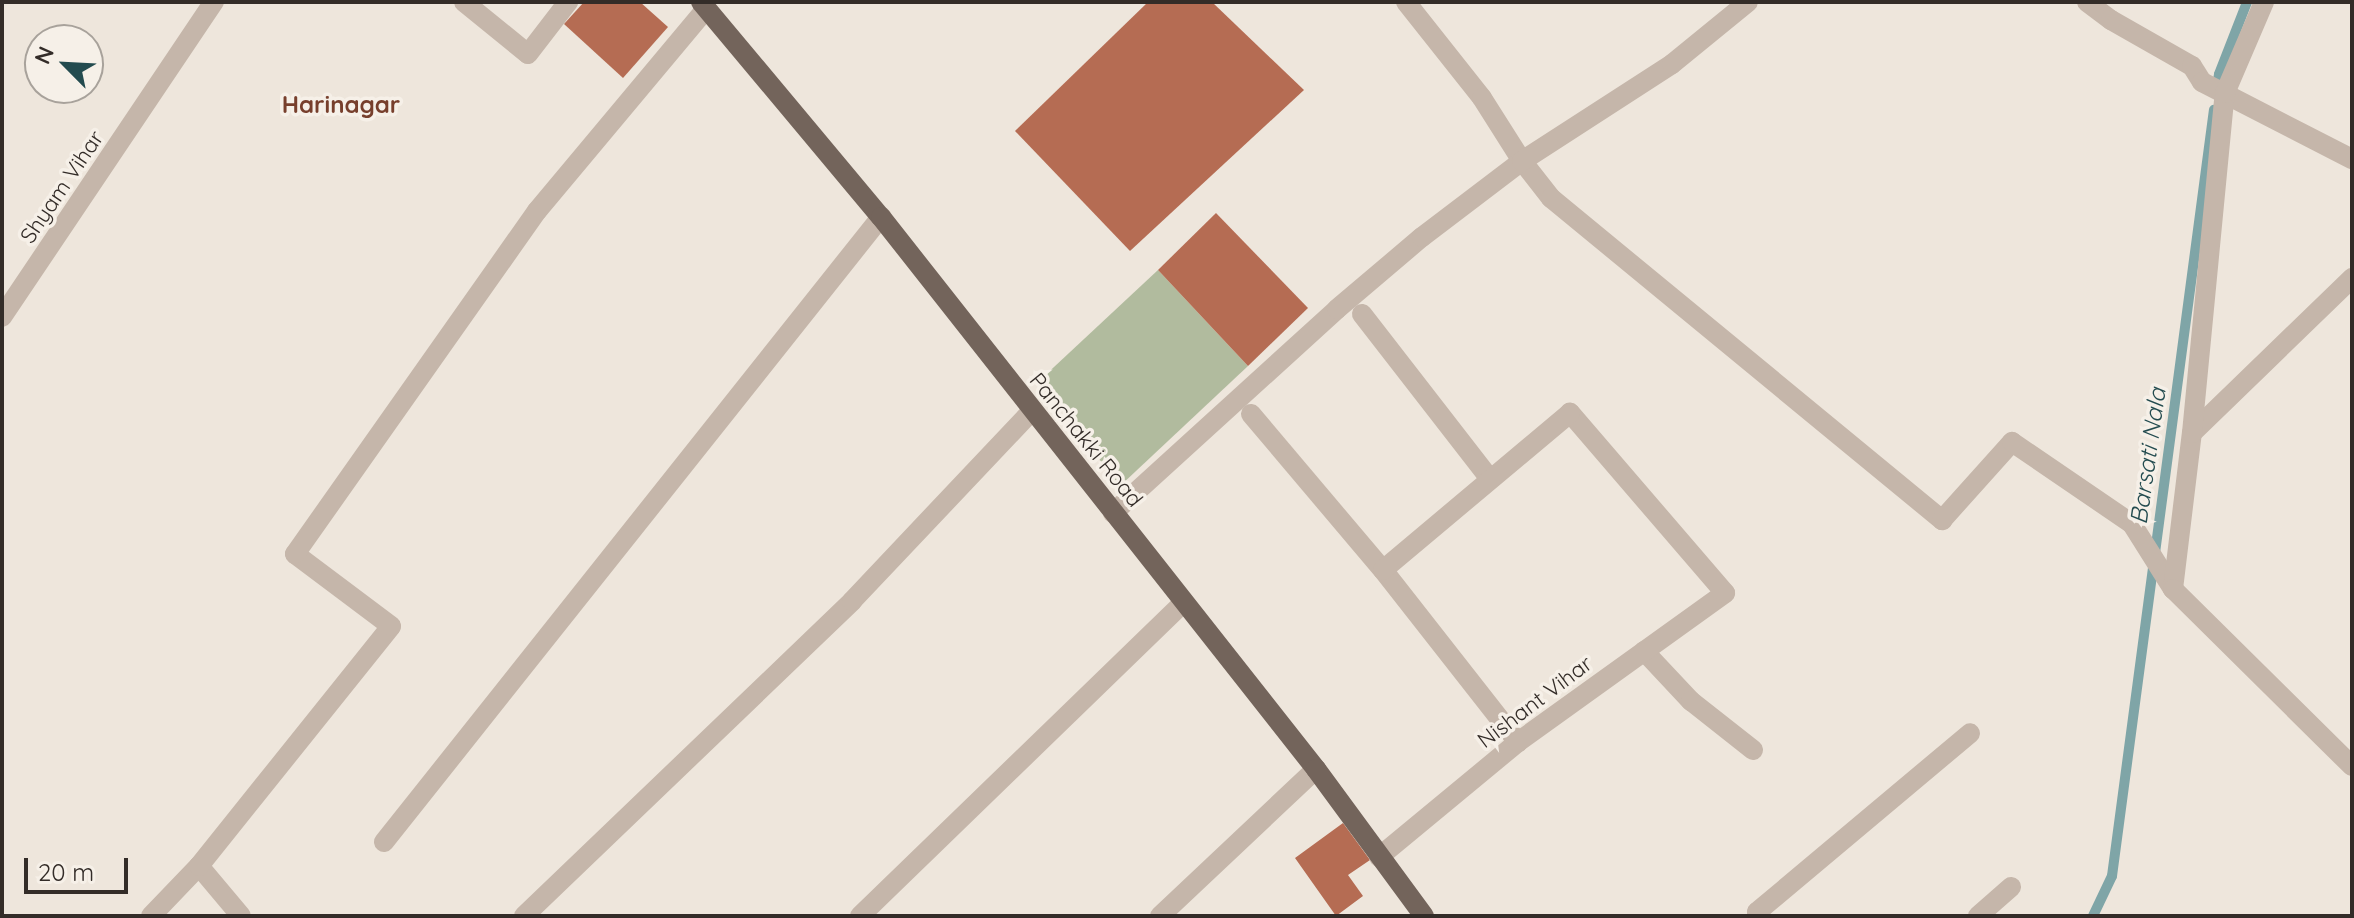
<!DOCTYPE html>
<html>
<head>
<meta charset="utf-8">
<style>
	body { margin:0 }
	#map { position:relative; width:2354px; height:918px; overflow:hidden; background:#eee6dc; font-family:Quicksand,sans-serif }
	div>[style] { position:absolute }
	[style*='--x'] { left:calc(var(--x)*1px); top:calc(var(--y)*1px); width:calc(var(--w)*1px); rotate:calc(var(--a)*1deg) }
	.green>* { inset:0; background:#b1bb9e }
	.stream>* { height:10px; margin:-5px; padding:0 5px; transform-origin:5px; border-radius:5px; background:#7fa5a7 }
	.building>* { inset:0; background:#b56c53 }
	.minor>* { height:20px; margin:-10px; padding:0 10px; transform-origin:10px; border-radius:10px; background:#c5b6aa }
	.major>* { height:20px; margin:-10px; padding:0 10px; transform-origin:10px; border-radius:10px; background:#73645b }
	span { translate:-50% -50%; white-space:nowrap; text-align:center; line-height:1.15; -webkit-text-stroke:7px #f6f0e8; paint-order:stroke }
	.street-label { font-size:22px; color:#332c28 }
	.neighbourhood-label { font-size:24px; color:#773f2c; font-weight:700 }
	.water-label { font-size:24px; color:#234b4f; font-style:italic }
	.frame { position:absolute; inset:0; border:4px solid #332c28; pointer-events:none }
	.north { position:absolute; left:24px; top:24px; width:80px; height:80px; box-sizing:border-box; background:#f6f0e8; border:2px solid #a8a29b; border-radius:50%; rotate:294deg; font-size:22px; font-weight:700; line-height:32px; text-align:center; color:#332c28 }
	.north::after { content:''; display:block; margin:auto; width:28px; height:36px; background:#234b4f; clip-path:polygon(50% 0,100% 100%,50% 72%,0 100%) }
	.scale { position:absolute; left:24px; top:858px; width:104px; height:36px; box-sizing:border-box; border:4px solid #332c28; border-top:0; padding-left:10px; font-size:24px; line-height:28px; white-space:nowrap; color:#332c28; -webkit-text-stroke:6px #f6f0e8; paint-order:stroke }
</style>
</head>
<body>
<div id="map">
	<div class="green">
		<i style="clip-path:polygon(1158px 270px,1248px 366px,1120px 486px,1039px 381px)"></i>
	</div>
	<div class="stream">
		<i style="--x:2216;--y:90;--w:16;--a:-79"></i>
		<i style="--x:2219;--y:74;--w:77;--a:-68.7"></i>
		<i style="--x:2093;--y:916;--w:44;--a:-64.6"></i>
		<i style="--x:2112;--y:876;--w:773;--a:-82.42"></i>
	</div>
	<div class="building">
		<i style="clip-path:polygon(584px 2px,640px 2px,668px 27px,623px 78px,564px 24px)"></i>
		<i style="clip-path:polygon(1148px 2px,1212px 2px,1304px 90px,1130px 251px,1015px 131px)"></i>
		<i style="clip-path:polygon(1216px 213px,1308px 308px,1248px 366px,1158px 270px)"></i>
		<i style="clip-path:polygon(1343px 823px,1370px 860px,1348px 875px,1363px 896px,1336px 916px,1295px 858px)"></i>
	</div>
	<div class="minor">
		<i style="--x:464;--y:2;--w:82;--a:39.1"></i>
		<i style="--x:528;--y:54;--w:66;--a:-52.4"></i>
		<i style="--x:1406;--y:2;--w:122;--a:51.6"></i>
		<i style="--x:1482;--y:98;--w:75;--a:57.6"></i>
		<i style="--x:1522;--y:161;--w:47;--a:51.9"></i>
		<i style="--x:1551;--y:198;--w:507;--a:39.47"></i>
		<i style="--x:1942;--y:520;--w:105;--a:-48.1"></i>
		<i style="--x:2012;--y:442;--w:145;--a:34.3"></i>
		<i style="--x:2132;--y:524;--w:77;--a:57.8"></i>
		<i style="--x:2173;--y:589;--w:157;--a:-83.1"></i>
		<i style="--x:2192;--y:433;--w:223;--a:-44.1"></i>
		<i style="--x:2087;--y:2;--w:30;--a:37"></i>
		<i style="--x:2111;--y:20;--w:93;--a:29.6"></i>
		<i style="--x:2192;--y:66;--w:19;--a:58"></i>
		<i style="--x:2202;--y:82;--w:169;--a:27.2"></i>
		<i style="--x:1362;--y:314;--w:209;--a:52.2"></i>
		<i style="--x:2;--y:317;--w:380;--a:-56.1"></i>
		<i style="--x:1251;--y:414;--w:204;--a:49.8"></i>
		<i style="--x:1383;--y:570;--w:219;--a:51.9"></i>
		<i style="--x:2192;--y:433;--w:342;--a:-84.5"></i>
		<i style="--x:2225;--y:93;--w:99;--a:-66.8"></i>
		<i style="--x:1113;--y:513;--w:303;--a:-42.3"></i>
		<i style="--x:1337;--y:309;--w:111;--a:-40.3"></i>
		<i style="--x:1422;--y:237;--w:126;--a:-37.2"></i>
		<i style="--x:1522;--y:161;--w:179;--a:-32.9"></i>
		<i style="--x:1672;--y:64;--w:98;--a:-39.2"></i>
		<i style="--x:2173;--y:589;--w:252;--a:44.7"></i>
		<i style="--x:1644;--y:651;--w:69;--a:46.8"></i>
		<i style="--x:1691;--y:701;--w:79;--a:38.3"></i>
		<i style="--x:384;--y:842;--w:799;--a:-51.51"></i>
		<i style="--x:1379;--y:857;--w:180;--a:-39.6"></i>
		<i style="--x:1518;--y:742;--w:255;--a:-35.7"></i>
		<i style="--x:1725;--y:593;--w:238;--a:-130.7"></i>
		<i style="--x:1570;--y:413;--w:244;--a:140"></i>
		<i style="--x:199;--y:866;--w:65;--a:50"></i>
		<i style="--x:151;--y:916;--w:69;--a:-46.2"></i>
		<i style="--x:199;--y:866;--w:307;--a:-51.3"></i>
		<i style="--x:391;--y:626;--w:120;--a:-143.1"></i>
		<i style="--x:295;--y:554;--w:420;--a:-54.8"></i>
		<i style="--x:537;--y:211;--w:263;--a:-50.1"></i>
		<i style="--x:524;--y:916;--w:455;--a:-43.8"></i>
		<i style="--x:852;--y:601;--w:260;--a:-46.6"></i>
		<i style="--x:860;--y:916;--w:451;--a:-44.1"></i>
		<i style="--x:1160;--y:916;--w:214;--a:-43.3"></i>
		<i style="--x:1760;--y:916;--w:5;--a:-127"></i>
		<i style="--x:1757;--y:912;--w:278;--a:-40"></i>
		<i style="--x:1978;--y:916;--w:44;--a:-41.3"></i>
	</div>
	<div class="major">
		<i style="--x:701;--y:2;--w:280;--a:50.1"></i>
		<i style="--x:881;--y:217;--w:703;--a:51.76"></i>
		<i style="--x:1316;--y:769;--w:182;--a:53.7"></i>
	</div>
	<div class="street-label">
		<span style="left:62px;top:187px;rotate:-56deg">Shyam Vihar</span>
		<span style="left:1086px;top:440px;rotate:51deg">Panchakki Road</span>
		<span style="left:1535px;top:702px;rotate:-37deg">Nishant Vihar</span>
	</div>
	<div class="neighbourhood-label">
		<span style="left:341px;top:105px">Harinagar</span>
	</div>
	<div class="water-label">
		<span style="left:2148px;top:456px;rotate:-82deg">Barsati Nala</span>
	</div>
	<div class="frame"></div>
	<div class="north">N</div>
	<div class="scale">20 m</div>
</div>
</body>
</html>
